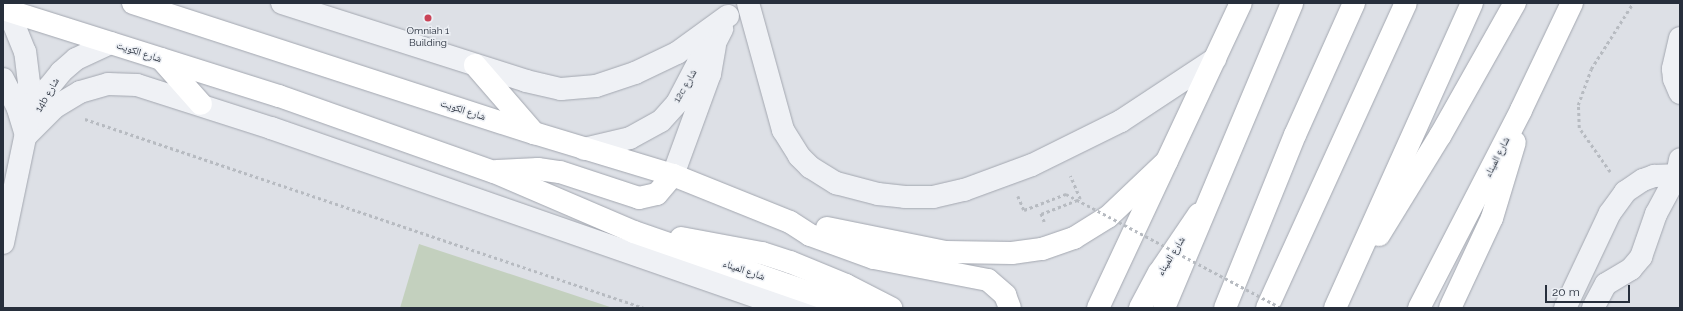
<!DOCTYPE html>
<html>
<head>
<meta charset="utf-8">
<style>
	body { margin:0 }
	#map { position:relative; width:1683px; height:311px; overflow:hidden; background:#dde0e6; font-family:Raleway,"Noto Naskh Arabic",sans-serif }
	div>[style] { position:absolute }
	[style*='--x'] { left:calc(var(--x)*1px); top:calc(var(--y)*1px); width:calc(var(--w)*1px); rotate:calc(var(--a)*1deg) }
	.green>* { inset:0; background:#c3d0be }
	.path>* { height:2.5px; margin-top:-1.25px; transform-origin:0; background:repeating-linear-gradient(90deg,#b7bbc1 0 3px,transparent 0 6px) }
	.roads { filter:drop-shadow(0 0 1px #a3a7b0) drop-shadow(0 0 1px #a3a7b0) }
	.minor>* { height:22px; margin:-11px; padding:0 11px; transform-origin:11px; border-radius:11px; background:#eff1f5 }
	.major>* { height:22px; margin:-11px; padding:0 11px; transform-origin:11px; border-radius:11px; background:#fff }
	.highway>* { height:22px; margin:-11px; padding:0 11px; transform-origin:11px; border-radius:11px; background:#fff }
	.path-bridge>* { height:2.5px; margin-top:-1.25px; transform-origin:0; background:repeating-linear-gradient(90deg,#b7bbc1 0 3px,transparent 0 6px) }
	.dots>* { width:11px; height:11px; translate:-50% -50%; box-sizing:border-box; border:2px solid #eceff4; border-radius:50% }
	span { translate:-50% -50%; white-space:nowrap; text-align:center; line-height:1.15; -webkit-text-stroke:3px #eceff4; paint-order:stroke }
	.poi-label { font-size:10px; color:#272f3c }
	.street-label { font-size:10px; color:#272f3c }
	.frame { position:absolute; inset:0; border:4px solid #272f3c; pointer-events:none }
	.scale { position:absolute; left:1545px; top:285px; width:85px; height:18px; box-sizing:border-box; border:2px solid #272f3c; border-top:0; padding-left:5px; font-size:12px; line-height:14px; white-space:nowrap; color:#272f3c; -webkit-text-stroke:3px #eceff4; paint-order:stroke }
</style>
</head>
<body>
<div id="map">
	<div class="green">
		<i style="clip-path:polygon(419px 244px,613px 308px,400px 308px)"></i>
	</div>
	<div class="path">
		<i style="--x:85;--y:119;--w:590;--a:18.68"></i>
		<i style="--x:1610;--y:172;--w:54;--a:-125.2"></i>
		<i style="--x:1579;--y:128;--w:23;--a:-92"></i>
		<i style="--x:1578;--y:105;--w:38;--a:-70"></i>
		<i style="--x:1591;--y:69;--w:78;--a:-57.5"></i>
		<i style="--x:1018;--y:196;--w:15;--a:67"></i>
		<i style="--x:1024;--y:210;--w:45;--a:-20.9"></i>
		<i style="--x:1044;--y:222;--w:9;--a:-111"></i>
		<i style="--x:1041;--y:214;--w:42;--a:-21"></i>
		<i style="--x:1080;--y:199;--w:25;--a:-113"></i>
	</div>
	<div class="roads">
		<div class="minor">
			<i style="--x:282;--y:3;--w:256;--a:17.7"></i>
			<i style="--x:526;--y:81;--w:36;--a:13"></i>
			<i style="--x:561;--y:89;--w:35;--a:-5"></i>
			<i style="--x:596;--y:86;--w:41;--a:-18.4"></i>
			<i style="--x:635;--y:73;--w:47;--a:-25.5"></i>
			<i style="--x:677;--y:53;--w:63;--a:-36"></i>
			<i style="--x:748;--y:3;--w:132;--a:74.6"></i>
			<i style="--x:783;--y:130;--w:31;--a:58"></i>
			<i style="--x:799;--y:156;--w:16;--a:45"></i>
			<i style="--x:810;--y:167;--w:31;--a:32"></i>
			<i style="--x:836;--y:183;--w:43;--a:14.7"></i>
			<i style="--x:878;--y:194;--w:27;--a:6"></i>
			<i style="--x:905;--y:197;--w:28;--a:0"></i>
			<i style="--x:933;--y:197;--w:32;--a:-13"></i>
			<i style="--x:964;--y:190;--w:72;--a:-20.2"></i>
			<i style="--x:1032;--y:165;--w:99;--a:-26.3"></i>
			<i style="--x:1121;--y:121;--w:113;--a:-33.4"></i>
			<i style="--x:1680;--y:38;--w:32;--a:103"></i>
			<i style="--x:1673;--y:69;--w:10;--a:84"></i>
			<i style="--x:1674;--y:79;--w:15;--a:67"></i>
			<i style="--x:3;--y:79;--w:34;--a:63"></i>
			<i style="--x:18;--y:109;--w:28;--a:73"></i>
			<i style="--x:26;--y:136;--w:41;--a:-45"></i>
			<i style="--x:55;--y:107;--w:29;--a:-31"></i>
			<i style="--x:80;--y:92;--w:29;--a:-16"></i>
			<i style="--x:108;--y:84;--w:29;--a:2"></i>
			<i style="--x:137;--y:85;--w:141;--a:17.8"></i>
			<i style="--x:271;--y:128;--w:533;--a:19.18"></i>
			<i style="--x:774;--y:303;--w:26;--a:4"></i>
			<i style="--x:800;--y:305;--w:15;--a:-4"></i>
			<i style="--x:815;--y:304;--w:11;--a:-27"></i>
			<i style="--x:31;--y:122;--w:39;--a:-63"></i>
			<i style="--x:49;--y:87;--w:19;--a:-51"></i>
			<i style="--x:61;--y:72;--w:20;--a:-41"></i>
			<i style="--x:76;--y:59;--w:38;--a:-25"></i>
			<i style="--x:584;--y:149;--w:47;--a:-13.4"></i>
			<i style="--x:630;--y:138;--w:35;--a:-29"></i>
			<i style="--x:661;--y:121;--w:24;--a:-48"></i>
			<i style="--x:677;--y:103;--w:45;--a:-62.3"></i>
			<i style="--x:698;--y:63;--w:26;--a:-50"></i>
			<i style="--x:715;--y:43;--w:16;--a:-63"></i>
			<i style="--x:673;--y:175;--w:108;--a:-69.9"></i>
			<i style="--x:710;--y:74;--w:28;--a:-80"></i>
			<i style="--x:3;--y:243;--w:117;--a:-78.2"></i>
			<i style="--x:27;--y:128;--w:45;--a:-87.5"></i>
			<i style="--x:29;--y:83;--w:31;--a:-97"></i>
			<i style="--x:25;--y:52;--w:31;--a:-112"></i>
			<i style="--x:13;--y:23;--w:16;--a:-120"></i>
			<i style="--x:1565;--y:308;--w:105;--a:-64.7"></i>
			<i style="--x:1610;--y:213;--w:26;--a:-54"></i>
			<i style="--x:1625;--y:192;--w:22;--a:-34"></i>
			<i style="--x:1643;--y:180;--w:12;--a:-20"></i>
			<i style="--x:1654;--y:176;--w:26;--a:-2"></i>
			<i style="--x:1593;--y:308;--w:27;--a:-62"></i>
			<i style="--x:1606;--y:284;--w:29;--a:-31"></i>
			<i style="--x:1631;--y:269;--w:16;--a:-50"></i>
			<i style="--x:1641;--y:257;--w:46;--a:-70.8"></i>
			<i style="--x:1656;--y:214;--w:44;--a:-61.7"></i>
			<i style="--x:1677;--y:175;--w:16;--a:-79"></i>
		</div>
		<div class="major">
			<i style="--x:133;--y:3;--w:422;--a:18"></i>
			<i style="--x:534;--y:133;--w:145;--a:16.8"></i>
			<i style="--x:673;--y:175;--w:126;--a:21.9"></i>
			<i style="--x:790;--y:222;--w:24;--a:33"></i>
			<i style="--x:810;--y:235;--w:68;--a:19.8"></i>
			<i style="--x:874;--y:258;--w:116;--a:10.9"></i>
			<i style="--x:988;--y:280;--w:23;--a:41"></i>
			<i style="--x:1005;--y:295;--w:14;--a:69"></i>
			<i style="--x:3;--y:9;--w:289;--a:17.5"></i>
			<i style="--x:279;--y:96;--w:228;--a:19.5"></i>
			<i style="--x:494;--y:172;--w:152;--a:23.2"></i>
			<i style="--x:634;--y:232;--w:233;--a:19.1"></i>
			<i style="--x:161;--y:59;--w:60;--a:48.4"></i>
			<i style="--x:475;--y:65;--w:90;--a:49.1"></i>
			<i style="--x:497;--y:171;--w:41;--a:-2.8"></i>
			<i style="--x:538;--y:169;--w:22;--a:8"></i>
			<i style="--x:560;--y:172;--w:83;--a:18.2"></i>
			<i style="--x:639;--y:198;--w:18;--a:-13"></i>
			<i style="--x:657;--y:194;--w:25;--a:-50"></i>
			<i style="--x:827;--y:228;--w:121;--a:11.4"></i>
			<i style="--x:946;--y:252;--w:66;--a:0.9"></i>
			<i style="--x:1012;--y:253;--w:30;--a:-8"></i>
			<i style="--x:1042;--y:249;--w:34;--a:-19"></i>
			<i style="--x:1074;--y:238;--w:40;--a:-32"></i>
			<i style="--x:1108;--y:217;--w:81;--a:-43.5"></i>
			<i style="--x:1379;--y:235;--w:116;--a:-58.4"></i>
			<i style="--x:1440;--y:136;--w:153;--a:-60.6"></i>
			<i style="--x:681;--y:238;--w:82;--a:10.5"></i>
			<i style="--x:762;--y:253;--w:29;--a:18"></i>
			<i style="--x:790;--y:262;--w:61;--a:22.3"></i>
			<i style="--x:846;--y:285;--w:51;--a:27.1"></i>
			<i style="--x:1098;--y:308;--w:337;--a:-64.9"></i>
			<i style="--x:1140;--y:308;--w:40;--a:-62"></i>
			<i style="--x:1159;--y:273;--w:71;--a:-55.9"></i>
			<i style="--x:1225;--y:308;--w:187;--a:-68"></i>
			<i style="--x:1295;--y:135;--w:145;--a:-65.9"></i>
			<i style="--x:1267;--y:308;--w:335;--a:-65.5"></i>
			<i style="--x:1335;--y:308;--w:334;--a:-65.8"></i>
			<i style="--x:1419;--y:308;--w:223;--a:-62.7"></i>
			<i style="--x:1521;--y:110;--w:119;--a:-64.5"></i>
			<i style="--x:1450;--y:308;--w:99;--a:-65"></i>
			<i style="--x:1492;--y:218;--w:79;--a:-73.2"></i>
		</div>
		<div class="highway">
			<i style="--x:1164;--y:308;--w:331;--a:-67.2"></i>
		</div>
	</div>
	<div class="path-bridge">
		<i style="--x:1066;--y:194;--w:243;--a:27.9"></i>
	</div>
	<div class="dots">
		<i style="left:428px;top:18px;background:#ca4357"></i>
	</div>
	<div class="poi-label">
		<span style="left:428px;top:36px">Omniah 1<br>Building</span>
	</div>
	<div class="street-label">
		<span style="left:139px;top:52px;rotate:18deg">شارع الكويت</span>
		<span style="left:685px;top:86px;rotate:-60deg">12c شارع</span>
		<span style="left:47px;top:95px;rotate:-60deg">14b شارع</span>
		<span style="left:463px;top:110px;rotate:18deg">شارع الكويت</span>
		<span style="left:1497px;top:157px;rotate:-63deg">شارع الميناء</span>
		<span style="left:1171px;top:256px;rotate:-58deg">شارع الميناء</span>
		<span style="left:744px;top:270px;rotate:19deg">شارع الميناء</span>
	</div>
	<div class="frame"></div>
	<div class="scale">20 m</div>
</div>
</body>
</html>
